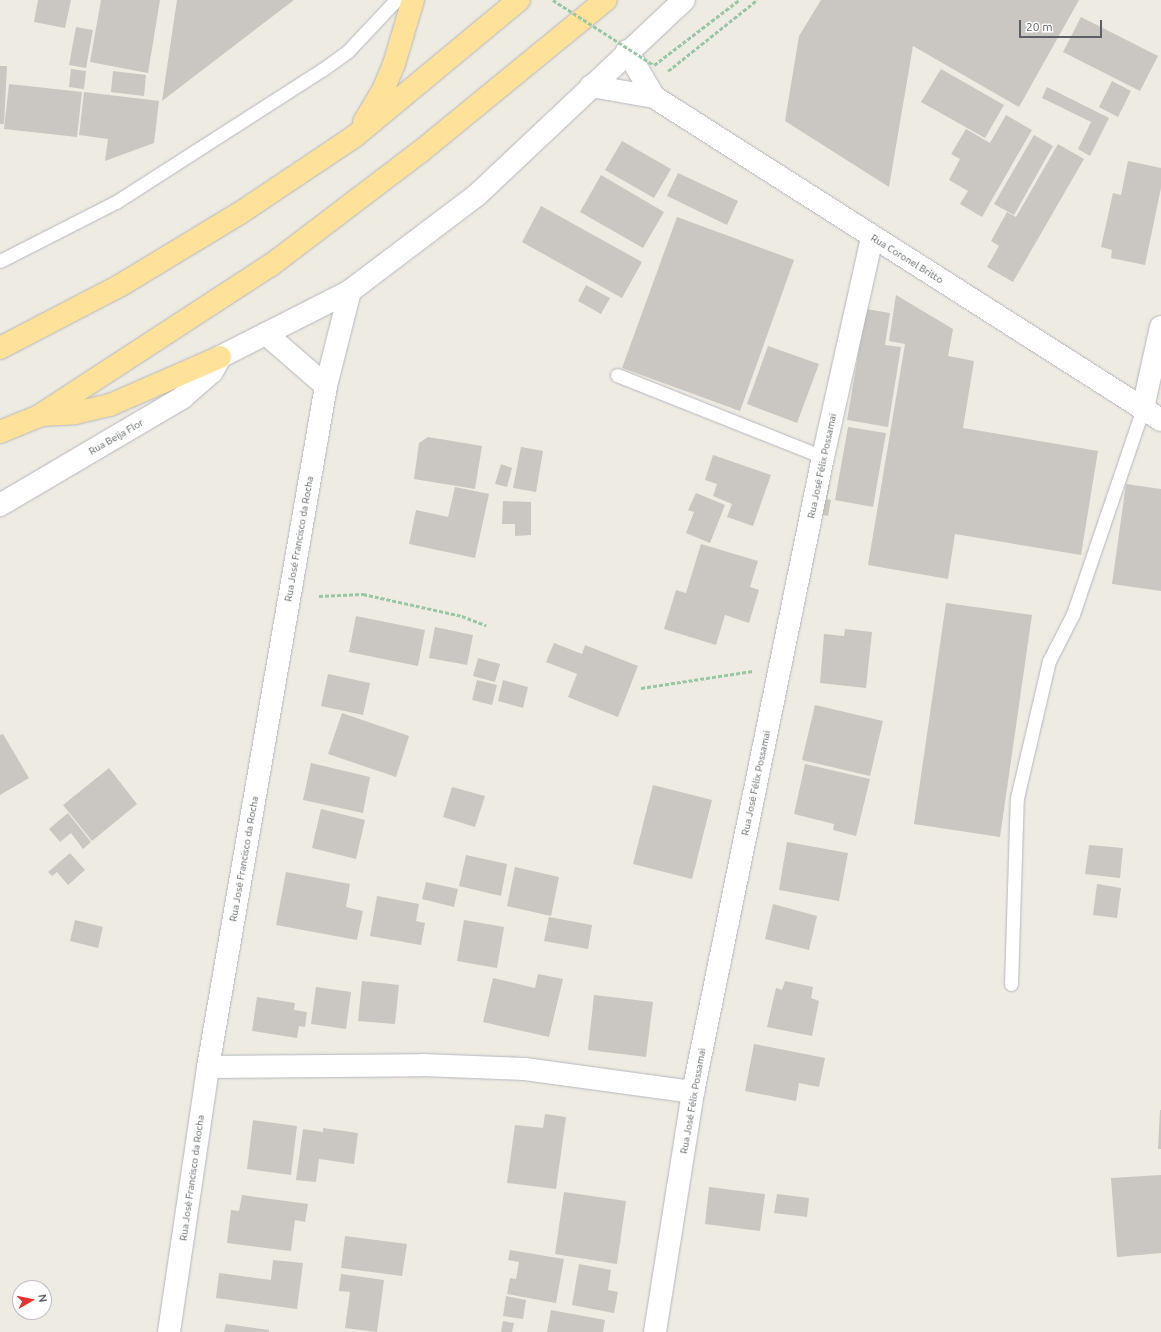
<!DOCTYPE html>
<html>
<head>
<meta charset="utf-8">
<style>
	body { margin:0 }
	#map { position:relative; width:1161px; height:1332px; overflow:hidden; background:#eeebe3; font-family:Ubuntu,sans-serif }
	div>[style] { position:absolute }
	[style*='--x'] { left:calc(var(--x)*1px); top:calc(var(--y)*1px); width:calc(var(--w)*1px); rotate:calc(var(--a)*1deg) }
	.building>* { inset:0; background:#cac6c1 }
	.path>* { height:2.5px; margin-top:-1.25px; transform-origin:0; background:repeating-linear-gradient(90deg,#99c7a3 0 4px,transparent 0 6px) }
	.roads { filter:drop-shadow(0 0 1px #b4b7bb) drop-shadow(0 0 1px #b4b7bb) }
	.service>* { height:13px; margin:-6.5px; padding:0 6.5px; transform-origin:6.5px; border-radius:6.5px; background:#fff }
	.minor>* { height:22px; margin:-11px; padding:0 11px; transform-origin:11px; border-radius:11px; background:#fff }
	.tertiary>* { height:22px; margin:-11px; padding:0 11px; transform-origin:11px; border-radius:11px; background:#fff }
	.trunk>* { height:22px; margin:-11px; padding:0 11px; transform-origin:11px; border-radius:11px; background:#fee29a }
	.path-bridge>* { height:2.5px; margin-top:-1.25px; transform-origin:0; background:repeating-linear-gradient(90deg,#99c7a3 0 4px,transparent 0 6px) }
	span { translate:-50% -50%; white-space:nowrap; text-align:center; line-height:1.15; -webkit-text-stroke:4px #fff; paint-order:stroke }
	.street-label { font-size:10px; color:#5c6064 }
	.north { position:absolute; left:12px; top:1280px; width:40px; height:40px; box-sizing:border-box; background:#fff; border:1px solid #bebfc1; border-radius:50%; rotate:81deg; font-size:11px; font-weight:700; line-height:16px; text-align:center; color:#5c6064 }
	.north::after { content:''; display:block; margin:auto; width:14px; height:18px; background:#e9312f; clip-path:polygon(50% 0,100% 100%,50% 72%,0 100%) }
	.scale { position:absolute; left:1019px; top:20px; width:83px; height:18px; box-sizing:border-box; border:2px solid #5c6064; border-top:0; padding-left:5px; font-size:12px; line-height:14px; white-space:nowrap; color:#5c6064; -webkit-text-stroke:3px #fff; paint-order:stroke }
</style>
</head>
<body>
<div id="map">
	<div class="building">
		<i style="clip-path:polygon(38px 0,71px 0,65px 28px,34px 22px)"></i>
		<i style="clip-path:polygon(101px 0,160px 0,148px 73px,90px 62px)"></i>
		<i style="clip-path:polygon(177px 0,294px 0,162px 101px)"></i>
		<i style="clip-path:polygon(821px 0,1079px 0,1019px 107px,913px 46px,889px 187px,785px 121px,799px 36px)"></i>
		<i style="clip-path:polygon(1081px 17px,1158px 56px,1140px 91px,1063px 52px)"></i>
		<i style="clip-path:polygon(76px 27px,93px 30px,86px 68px,69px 65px)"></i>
		<i style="clip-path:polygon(0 66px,7px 66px,4px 124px,0 124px)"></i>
		<i style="clip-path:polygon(71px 69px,86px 71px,84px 89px,69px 87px)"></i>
		<i style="clip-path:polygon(941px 69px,1004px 105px,985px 138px,921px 102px)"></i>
		<i style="clip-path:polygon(113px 71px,146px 75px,144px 96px,111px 92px)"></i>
		<i style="clip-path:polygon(1112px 81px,1131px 91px,1118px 117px,1099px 107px)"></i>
		<i style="clip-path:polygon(9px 84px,82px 92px,77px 137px,4px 129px)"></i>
		<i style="clip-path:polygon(1047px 87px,1109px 118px,1090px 156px,1078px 149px,1091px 122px,1042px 98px)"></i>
		<i style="clip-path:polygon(84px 92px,159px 101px,154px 143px,105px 161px,108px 139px,79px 135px)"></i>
		<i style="clip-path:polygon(1006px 115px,1032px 130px,982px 217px,960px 204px,968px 191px,949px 180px,960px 159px,951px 154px,966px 129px,990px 143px)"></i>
		<i style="clip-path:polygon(1034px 135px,1053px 146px,1014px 215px,994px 204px)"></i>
		<i style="clip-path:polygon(622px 141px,671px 169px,654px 198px,605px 170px)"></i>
		<i style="clip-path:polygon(1058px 144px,1084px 159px,1013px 282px,987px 267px,999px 246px,991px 241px,1007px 212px,1016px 217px)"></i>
		<i style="clip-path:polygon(1128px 161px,1161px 168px,1161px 188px,1145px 265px,1111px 258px,1112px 250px,1101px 247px,1113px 193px,1121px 195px)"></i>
		<i style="clip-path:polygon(678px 173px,738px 201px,727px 225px,667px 196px)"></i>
		<i style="clip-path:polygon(601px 175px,664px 212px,643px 248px,580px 212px)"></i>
		<i style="clip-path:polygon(541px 206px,642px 262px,622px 298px,522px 242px)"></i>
		<i style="clip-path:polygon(677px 217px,794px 260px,740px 411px,622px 368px)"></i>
		<i style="clip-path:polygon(586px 285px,610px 298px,601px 314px,578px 301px)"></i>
		<i style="clip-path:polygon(896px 295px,953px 329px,948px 356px,974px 361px,963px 428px,1098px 451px,1081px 555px,955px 534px,948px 579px,868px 565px,905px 344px,889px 341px)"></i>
		<i style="clip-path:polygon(866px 309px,890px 313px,885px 345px,901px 347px,888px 427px,847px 420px)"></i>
		<i style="clip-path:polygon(768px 346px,819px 364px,797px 423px,747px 404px)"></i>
		<i style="clip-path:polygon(848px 427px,886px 433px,873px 507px,835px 500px)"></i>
		<i style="clip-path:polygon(428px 437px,482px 446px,475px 489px,414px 479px,419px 443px)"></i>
		<i style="clip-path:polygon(521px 447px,543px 451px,536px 492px,513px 488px)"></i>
		<i style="clip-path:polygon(713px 455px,771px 475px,753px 526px,727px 517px,732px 504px,713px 496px,717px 484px,705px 480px)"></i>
		<i style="clip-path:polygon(501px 464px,512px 468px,507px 487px,495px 484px)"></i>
		<i style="clip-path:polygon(821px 482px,830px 484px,827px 499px,831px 500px,828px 516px,815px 513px)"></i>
		<i style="clip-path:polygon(1126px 484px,1161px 489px,1161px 591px,1112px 584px)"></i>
		<i style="clip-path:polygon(455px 487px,489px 494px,475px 558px,409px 544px,416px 510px,448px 517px)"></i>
		<i style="clip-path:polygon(696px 493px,725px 505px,710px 543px,686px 533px,694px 512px,688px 510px)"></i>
		<i style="clip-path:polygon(503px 501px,531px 502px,531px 535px,515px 536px,515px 524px,502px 524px)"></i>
		<i style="clip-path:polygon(701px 544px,758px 561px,750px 587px,759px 590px,749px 623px,725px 615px,716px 645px,664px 629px,676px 590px,686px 593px)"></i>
		<i style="clip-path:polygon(946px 603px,1032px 615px,1000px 837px,914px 824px)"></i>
		<i style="clip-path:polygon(356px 616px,425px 630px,418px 666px,349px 652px)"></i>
		<i style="clip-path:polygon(435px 627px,473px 635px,467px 665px,429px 658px)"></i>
		<i style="clip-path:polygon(845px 629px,872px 632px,866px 688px,820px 683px,824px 634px,844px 636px)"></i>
		<i style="clip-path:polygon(554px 643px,582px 654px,585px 645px,638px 666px,618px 717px,568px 697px,577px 674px,546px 662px)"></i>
		<i style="clip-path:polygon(478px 658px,500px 664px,495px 682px,473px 676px)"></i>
		<i style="clip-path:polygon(328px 674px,370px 683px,363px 715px,321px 706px)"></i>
		<i style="clip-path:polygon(477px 680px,497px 685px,492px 705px,472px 700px)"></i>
		<i style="clip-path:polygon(503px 680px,528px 687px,523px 708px,498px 701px)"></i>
		<i style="clip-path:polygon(815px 705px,883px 721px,870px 776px,802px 760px)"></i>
		<i style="clip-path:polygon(342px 713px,409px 736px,396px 777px,328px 754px)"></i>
		<i style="clip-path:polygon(3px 734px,29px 778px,0 795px,0 735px)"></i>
		<i style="clip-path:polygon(311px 763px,370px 777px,363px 813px,303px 800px)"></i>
		<i style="clip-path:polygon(805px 764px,870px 779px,856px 836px,833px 830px,834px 824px,794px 814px)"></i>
		<i style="clip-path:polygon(109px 768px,137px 804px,92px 841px,63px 805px)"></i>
		<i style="clip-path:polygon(653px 785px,712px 800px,692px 879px,633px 864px)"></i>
		<i style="clip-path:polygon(452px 787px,485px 796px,475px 827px,443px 817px)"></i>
		<i style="clip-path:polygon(321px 809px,365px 820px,356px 859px,312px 848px)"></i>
		<i style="clip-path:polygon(68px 813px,91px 842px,83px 849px,71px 833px,60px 842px,49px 829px)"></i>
		<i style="clip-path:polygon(787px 842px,848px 853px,839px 901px,779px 890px)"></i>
		<i style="clip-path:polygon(1089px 845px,1123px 848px,1120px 878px,1085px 874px)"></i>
		<i style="clip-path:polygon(70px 853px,85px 870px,68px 885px,57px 872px,52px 876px,48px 872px)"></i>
		<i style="clip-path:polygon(466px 855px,507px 864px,501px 896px,459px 886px)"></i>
		<i style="clip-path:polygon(515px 867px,559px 877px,551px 916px,507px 906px)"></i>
		<i style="clip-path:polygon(286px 872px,350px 884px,346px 907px,363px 911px,357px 940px,276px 925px)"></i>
		<i style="clip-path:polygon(426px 882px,458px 889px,454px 907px,422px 899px)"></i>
		<i style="clip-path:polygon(1097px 884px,1121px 888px,1117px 918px,1093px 915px)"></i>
		<i style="clip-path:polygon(377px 896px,419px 904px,416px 921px,425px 923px,421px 945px,370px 936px)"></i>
		<i style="clip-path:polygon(773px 904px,817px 916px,809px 950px,765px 939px)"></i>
		<i style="clip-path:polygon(549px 917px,592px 925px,588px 949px,544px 941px)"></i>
		<i style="clip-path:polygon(75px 920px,103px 927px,98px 948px,70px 941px)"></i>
		<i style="clip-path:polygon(464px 920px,504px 927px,497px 968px,457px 961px)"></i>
		<i style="clip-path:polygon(538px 974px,563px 979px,549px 1037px,483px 1022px,493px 978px,535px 988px)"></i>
		<i style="clip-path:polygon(362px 981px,399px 985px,395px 1024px,358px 1021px)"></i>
		<i style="clip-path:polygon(785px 981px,813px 987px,811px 998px,819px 1001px,812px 1036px,767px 1027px,776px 988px,782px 990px)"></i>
		<i style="clip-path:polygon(316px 987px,351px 992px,346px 1029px,311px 1024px)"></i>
		<i style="clip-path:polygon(594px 995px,653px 1002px,646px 1057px,588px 1050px)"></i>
		<i style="clip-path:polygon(257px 997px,295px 1003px,294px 1010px,307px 1012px,305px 1027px,299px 1026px,297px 1038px,252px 1031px)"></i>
		<i style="clip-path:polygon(754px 1044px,825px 1058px,819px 1087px,799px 1083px,796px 1101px,745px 1091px)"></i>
		<i style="clip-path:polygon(1160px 1110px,1161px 1110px,1161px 1149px,1158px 1149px)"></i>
		<i style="clip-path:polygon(545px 1114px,566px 1117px,556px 1189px,507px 1183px,515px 1125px,543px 1128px)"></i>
		<i style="clip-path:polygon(253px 1120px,297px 1126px,291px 1175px,247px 1169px)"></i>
		<i style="clip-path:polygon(323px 1128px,358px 1133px,354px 1164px,319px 1159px,316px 1182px,296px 1180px,303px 1129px,323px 1132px)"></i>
		<i style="clip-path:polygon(1161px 1175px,1161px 1253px,1117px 1257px,1111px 1178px)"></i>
		<i style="clip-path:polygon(709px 1187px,765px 1194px,760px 1231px,705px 1224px)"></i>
		<i style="clip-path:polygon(564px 1192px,626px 1201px,617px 1264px,555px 1254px)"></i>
		<i style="clip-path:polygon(777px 1194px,809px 1198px,807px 1217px,774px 1213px)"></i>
		<i style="clip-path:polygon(242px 1195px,308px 1204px,305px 1222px,295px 1220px,291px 1251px,227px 1243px,231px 1210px,239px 1211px)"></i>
		<i style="clip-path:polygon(345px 1236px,407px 1244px,402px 1276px,341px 1268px)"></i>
		<i style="clip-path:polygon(510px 1250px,564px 1259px,556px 1303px,507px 1294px,510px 1278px,516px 1279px,519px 1262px,508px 1260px)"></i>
		<i style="clip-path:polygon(273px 1260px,303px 1263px,297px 1309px,216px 1298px,219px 1273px,271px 1280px)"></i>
		<i style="clip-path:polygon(579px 1264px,611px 1270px,608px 1290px,618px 1292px,614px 1313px,572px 1305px)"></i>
		<i style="clip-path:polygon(341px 1274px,384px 1280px,377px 1332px,345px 1328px,350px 1292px,339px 1291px)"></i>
		<i style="clip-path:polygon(506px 1296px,526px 1300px,523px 1319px,503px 1316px)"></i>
		<i style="clip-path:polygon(551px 1310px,605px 1320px,603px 1332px,547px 1332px)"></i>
		<i style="clip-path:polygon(503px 1321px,514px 1323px,512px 1332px,501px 1332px)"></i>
		<i style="clip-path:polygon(226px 1324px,269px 1330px,269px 1332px,224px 1332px)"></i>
	</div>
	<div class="path">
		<i style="--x:668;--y:71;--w:114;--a:-38.6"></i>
		<i style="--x:319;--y:596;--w:44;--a:-2.6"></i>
		<i style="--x:363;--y:594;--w:101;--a:12.5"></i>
		<i style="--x:462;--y:616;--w:26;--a:21"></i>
		<i style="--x:641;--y:688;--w:113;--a:-8.6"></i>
	</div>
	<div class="roads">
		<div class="service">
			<i style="--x:0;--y:261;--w:130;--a:-27"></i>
			<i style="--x:116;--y:202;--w:245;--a:-32.7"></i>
			<i style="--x:322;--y:70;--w:32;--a:-36"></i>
			<i style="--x:348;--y:51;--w:70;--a:-46.7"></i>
			<i style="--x:617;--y:375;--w:222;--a:21.7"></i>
			<i style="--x:1011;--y:984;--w:186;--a:-88.2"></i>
			<i style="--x:1017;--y:798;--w:141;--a:-76.9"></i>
			<i style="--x:1049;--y:661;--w:53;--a:-62.9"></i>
			<i style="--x:1073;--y:614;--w:218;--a:-71.2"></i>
		</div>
		<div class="minor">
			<i style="--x:266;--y:334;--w:79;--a:40.9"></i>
			<i style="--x:1143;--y:408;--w:83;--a:-77.5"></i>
			<i style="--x:208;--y:1067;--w:214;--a:-0.5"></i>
			<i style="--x:422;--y:1065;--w:103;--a:2.2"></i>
			<i style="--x:525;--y:1069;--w:170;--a:7.8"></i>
			<i style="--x:169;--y:1332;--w:268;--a:-81.6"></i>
			<i style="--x:208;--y:1067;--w:691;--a:-80.17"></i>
			<i style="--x:326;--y:386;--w:98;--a:-75.8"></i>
			<i style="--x:655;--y:1332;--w:243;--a:-81"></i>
			<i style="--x:693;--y:1092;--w:648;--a:-78.43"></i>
			<i style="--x:823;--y:457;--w:225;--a:-77.4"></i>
		</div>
		<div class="tertiary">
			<i style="--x:627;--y:51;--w:53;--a:59.6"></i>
			<i style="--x:591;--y:86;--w:64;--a:9.9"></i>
			<i style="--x:654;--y:97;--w:601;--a:32.5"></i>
			<i style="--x:0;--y:505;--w:212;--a:-30.5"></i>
			<i style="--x:183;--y:397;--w:38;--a:-41"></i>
			<i style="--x:212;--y:372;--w:17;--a:-62"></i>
			<i style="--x:220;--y:357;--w:146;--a:-26.9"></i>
			<i style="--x:350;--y:291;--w:159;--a:-37.1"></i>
			<i style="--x:477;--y:195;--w:284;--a:-43.3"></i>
		</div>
		<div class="trunk">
			<i style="--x:364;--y:122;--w:37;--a:-59"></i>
			<i style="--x:383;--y:90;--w:28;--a:-67"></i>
			<i style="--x:394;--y:64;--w:67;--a:-73.5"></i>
			<i style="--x:0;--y:348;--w:136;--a:-27.5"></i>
			<i style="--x:121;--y:285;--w:139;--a:-31.2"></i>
			<i style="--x:240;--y:213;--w:138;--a:-33.8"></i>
			<i style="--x:355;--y:136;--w:213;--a:-39.7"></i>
			<i style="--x:42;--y:415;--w:33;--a:-3"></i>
			<i style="--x:75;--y:413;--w:36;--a:-13"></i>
			<i style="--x:110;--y:405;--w:120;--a:-23.6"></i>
			<i style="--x:0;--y:432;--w:42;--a:-22.3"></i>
			<i style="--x:39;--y:416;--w:277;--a:-33.1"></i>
			<i style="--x:271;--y:265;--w:187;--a:-37.2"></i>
			<i style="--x:420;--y:152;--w:240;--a:-39.3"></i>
		</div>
	</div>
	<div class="path-bridge">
		<i style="--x:553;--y:0;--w:120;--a:32.8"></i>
		<i style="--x:654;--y:65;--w:107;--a:-37.4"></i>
	</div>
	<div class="street-label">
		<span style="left:907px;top:259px;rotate:32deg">Rua Coronel Britto</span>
		<span style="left:116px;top:437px;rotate:-30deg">Rua Beija Flor</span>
		<span style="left:822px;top:466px;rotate:-78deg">Rua José Félix Possamai</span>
		<span style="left:299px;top:539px;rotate:-80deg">Rua José Francisco da Rocha</span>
		<span style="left:756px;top:783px;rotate:-78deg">Rua José Félix Possamai</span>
		<span style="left:244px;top:859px;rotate:-80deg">Rua José Francisco da Rocha</span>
		<span style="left:693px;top:1101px;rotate:-80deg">Rua José Félix Possamai</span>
		<span style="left:192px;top:1178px;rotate:-82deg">Rua José Francisco da Rocha</span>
	</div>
	<div class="north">N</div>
	<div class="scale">20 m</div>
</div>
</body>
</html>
